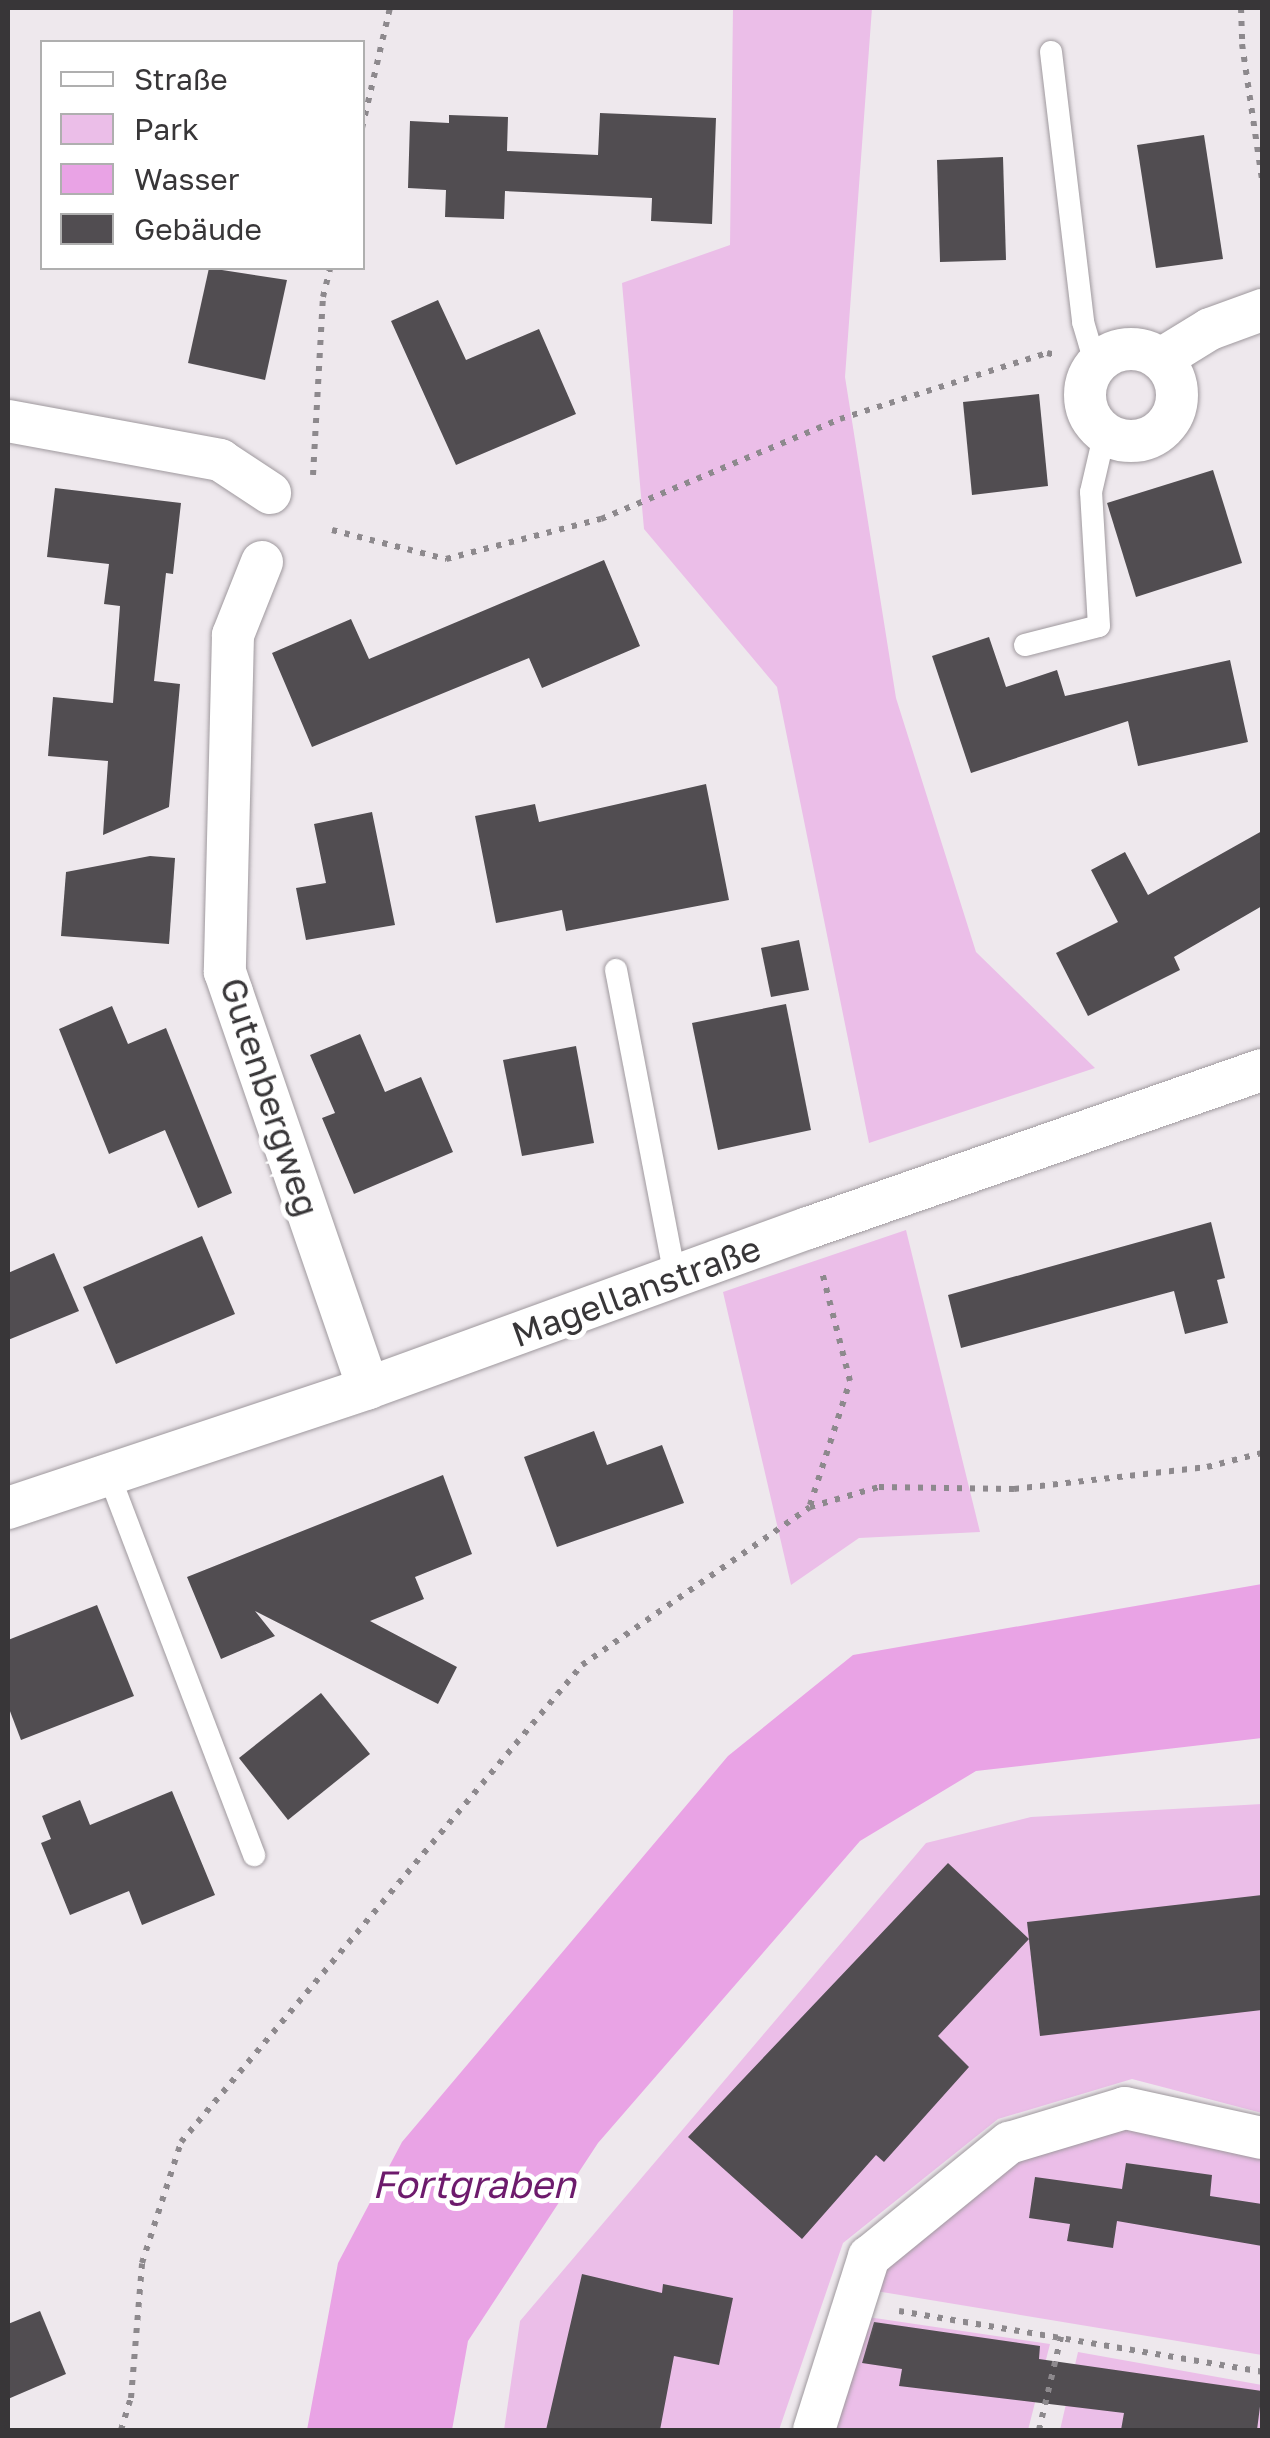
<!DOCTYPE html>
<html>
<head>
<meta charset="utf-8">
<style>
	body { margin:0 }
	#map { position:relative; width:1270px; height:2438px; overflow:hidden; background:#eee8ed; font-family:"Golos Text",sans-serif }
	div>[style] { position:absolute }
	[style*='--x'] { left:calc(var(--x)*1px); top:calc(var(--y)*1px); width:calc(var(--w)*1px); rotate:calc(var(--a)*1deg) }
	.green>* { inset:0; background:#ebbee8 }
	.water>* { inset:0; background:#e9a3e5 }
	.building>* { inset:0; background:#514d51 }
	.path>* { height:6px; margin-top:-3px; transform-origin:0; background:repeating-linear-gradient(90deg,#8d898d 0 5px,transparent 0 13px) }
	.roads { filter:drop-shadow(0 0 2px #9f999e) drop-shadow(0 0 2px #9f999e) }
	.lane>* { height:22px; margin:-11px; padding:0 11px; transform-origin:11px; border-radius:11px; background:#fff }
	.street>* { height:42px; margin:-21px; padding:0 21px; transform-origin:21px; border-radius:21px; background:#fff }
	.street>.ring { margin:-21px; padding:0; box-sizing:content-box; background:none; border:42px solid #fff; border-radius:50% }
	span { translate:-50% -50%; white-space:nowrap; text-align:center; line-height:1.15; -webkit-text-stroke:10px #fff; paint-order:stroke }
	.street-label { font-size:35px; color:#383638 }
	.water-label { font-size:38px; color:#6d1b6c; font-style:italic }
	.frame { position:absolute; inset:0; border:10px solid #383638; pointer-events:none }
	.legend { position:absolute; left:40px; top:40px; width:325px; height:230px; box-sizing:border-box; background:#fff; border:2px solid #afafaf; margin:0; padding:12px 18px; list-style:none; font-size:30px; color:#383638 }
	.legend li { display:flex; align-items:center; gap:20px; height:50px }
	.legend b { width:50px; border:2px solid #afafaf }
</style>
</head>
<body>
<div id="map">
	<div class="green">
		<i style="clip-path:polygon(733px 8px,872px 8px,845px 377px,896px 698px,976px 952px,1095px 1068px,869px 1143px,777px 687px,644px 529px,622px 283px,730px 245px)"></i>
		<i style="clip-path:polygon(906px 1230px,980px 1532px,859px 1538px,791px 1585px,723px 1292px)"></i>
		<i style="clip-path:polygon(1262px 1804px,1262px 2113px,1132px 2079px,998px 2119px,843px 2243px,779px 2430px,504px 2430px,520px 2321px,926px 1843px,1031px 1817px)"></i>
		<i style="clip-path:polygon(1125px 2126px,1262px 2157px,1262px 2355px,876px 2291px,885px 2266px,1018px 2161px)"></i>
		<i style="clip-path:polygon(861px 2316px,1050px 2344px,1028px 2430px,831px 2430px)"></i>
		<i style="clip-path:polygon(1078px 2352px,1262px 2385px,1262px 2430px,1060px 2430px)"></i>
	</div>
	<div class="water">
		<i style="clip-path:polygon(1262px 1584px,1262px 1738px,976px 1771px,860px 1841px,598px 2143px,468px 2341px,452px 2430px,307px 2430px,338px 2263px,402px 2142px,728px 1756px,853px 1655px)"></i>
	</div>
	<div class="building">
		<i style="clip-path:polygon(600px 113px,716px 118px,712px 224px,651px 221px,652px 198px,505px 191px,504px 219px,445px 217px,446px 190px,408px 188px,410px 121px,449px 123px,449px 115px,508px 117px,507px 151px,598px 155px)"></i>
		<i style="clip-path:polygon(1204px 135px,1223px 259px,1156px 268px,1137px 145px)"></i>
		<i style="clip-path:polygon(1003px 157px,1006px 260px,940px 262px,937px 160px)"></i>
		<i style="clip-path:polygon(209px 268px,287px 280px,265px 380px,188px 363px)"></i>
		<i style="clip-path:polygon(438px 300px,466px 360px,539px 329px,576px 414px,456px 465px,391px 321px)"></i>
		<i style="clip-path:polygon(1039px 394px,1048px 486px,972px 495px,963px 402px)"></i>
		<i style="clip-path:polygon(1213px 470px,1242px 563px,1136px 597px,1107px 503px)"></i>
		<i style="clip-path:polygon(55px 488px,181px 503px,173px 574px,166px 573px,154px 681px,180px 684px,169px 807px,103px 835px,108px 761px,48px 756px,53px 697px,113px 703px,120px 606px,104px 604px,109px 564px,47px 557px)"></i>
		<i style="clip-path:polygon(604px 560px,640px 646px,542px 688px,529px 658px,312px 747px,272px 653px,351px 619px,369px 659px)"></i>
		<i style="clip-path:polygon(989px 637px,1006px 687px,1057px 670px,1065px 696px,1230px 660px,1248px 742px,1138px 766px,1128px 721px,971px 773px,932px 656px)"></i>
		<i style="clip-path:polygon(706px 784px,729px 900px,566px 931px,562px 910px,496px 923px,475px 816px,535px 804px,539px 822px)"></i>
		<i style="clip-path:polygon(372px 812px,395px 925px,306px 940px,296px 888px,326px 883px,314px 824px)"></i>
		<i style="clip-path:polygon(1262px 831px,1262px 906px,1174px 957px,1180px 970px,1088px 1016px,1056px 953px,1118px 922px,1091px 870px,1125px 852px,1148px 895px)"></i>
		<i style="clip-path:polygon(150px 856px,175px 858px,169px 944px,61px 936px,66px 872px)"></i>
		<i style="clip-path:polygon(799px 940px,809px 990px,771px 997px,761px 948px)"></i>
		<i style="clip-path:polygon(786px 1004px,811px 1130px,718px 1150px,692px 1023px)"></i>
		<i style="clip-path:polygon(112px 1006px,128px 1044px,166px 1028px,232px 1193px,198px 1208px,165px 1130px,109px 1154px,59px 1029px)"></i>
		<i style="clip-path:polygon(360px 1034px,385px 1092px,421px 1077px,453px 1152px,354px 1194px,322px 1118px,335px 1113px,310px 1055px)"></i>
		<i style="clip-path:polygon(576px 1046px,594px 1143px,522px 1156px,503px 1060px)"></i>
		<i style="clip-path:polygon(1211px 1222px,1225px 1278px,1217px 1280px,1228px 1323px,1185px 1334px,1174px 1291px,961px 1348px,948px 1295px)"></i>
		<i style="clip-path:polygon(202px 1236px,235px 1314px,116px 1364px,83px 1287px)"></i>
		<i style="clip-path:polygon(54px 1253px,79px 1311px,8px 1340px,8px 1273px)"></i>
		<i style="clip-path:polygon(594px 1431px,607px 1465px,662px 1445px,684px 1503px,557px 1547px,524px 1457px)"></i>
		<i style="clip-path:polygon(443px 1475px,472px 1554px,415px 1577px,424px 1599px,370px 1621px,457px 1667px,438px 1704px,255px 1611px,275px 1636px,221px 1659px,187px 1577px)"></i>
		<i style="clip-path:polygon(97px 1605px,134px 1696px,21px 1740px,8px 1706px,8px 1640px)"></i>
		<i style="clip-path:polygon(321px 1693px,370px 1754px,288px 1820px,239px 1758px)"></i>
		<i style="clip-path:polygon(172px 1791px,215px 1895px,142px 1925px,129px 1891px,70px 1915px,41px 1843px,51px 1839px,42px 1816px,80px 1800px,90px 1825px)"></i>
		<i style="clip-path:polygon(948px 1863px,1029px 1939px,938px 2036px,969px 2067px,884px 2162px,876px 2155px,802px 2239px,688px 2137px)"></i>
		<i style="clip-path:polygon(1262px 1895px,1262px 2010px,1040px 2036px,1027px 1922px)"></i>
		<i style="clip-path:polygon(1126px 2163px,1212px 2175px,1210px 2196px,1262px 2204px,1262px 2246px,1117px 2221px,1113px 2248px,1067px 2241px,1070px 2224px,1029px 2218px,1035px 2177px,1122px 2189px)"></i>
		<i style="clip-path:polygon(582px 2274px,662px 2293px,663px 2284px,733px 2298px,719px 2365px,674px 2356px,660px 2430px,546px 2430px)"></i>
		<i style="clip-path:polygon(40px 2311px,66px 2374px,8px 2399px,8px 2324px)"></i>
		<i style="clip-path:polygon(874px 2322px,1040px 2346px,1039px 2359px,1262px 2391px,1257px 2430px,1121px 2430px,1124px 2413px,899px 2386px,902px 2369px,862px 2363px)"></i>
	</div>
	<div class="path">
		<i style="--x:1241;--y:8;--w:36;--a:88"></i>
		<i style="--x:1242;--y:44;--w:136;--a:81.6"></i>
		<i style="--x:362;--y:128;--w:123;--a:-76.9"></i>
		<i style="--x:313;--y:475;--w:178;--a:-86.8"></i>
		<i style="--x:323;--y:297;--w:30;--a:-76"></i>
		<i style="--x:332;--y:530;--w:118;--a:14.3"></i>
		<i style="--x:446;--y:559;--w:160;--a:-14.5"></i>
		<i style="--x:601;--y:519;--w:259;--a:-22.7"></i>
		<i style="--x:840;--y:419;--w:217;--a:-17.7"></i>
		<i style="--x:1047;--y:353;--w:9;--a:13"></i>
		<i style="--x:810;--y:1505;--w:130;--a:-72.1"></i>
		<i style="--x:850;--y:1381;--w:113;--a:-104.4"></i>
		<i style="--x:899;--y:2311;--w:368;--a:9.5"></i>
		<i style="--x:121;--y:2430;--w:34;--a:-73"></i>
		<i style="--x:131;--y:2398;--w:135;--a:-85.3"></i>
		<i style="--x:142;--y:2263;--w:127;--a:-72.1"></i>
		<i style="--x:181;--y:2142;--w:623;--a:-49.95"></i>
		<i style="--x:582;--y:1665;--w:277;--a:-34.7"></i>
		<i style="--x:810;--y:1507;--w:72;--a:-16.2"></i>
		<i style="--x:879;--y:1487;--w:135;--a:0.8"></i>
		<i style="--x:1014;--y:1489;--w:194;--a:-6.5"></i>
		<i style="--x:1207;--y:1467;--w:57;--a:-14.3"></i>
		<i style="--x:1039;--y:2430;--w:96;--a:-76.7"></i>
	</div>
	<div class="roads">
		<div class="lane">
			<i style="--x:1051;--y:52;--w:272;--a:83.2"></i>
			<i style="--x:1083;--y:322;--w:46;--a:73.5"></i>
			<i style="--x:1025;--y:645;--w:76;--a:-14.4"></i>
			<i style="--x:1099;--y:626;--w:134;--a:-93.4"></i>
			<i style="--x:1091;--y:492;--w:62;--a:-76.9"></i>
			<i style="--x:616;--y:970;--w:313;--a:79.1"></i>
			<i style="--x:109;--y:1475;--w:407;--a:69.1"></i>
		</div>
		<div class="street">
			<i class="ring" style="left:1085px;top:349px;width:50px;height:50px"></i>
			<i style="--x:1161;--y:359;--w:57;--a:-31.5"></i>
			<i style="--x:1210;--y:329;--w:55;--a:-20.1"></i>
			<i style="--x:8;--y:421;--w:216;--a:10.4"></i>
			<i style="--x:220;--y:460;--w:60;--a:33.4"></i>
			<i style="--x:262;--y:562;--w:79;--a:111.7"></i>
			<i style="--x:233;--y:635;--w:337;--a:91.4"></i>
			<i style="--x:225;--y:972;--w:440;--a:71"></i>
			<i style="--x:8;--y:1508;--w:379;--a:-18.4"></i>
			<i style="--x:368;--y:1388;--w:468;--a:-20"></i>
			<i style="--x:808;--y:1228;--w:481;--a:-19.2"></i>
			<i style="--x:814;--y:2430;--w:182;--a:-72.4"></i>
			<i style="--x:869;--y:2257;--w:181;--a:-39.2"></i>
			<i style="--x:1009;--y:2143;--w:121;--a:-16.8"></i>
			<i style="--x:1125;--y:2108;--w:140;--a:12.4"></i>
		</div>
	</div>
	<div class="street-label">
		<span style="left:270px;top:1097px;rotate:72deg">Gutenbergweg</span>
		<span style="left:636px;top:1291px;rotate:-20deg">Magellanstraße</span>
	</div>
	<div class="water-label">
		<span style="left:474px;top:2184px">Fortgraben</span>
	</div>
	<div class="frame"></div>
	<ul class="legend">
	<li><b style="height:12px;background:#fff"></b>Straße</li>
	<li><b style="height:28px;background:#ebbee8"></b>Park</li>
	<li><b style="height:28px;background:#e9a3e5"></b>Wasser</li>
	<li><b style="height:28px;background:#514d51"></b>Gebäude</li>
	</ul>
</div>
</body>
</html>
